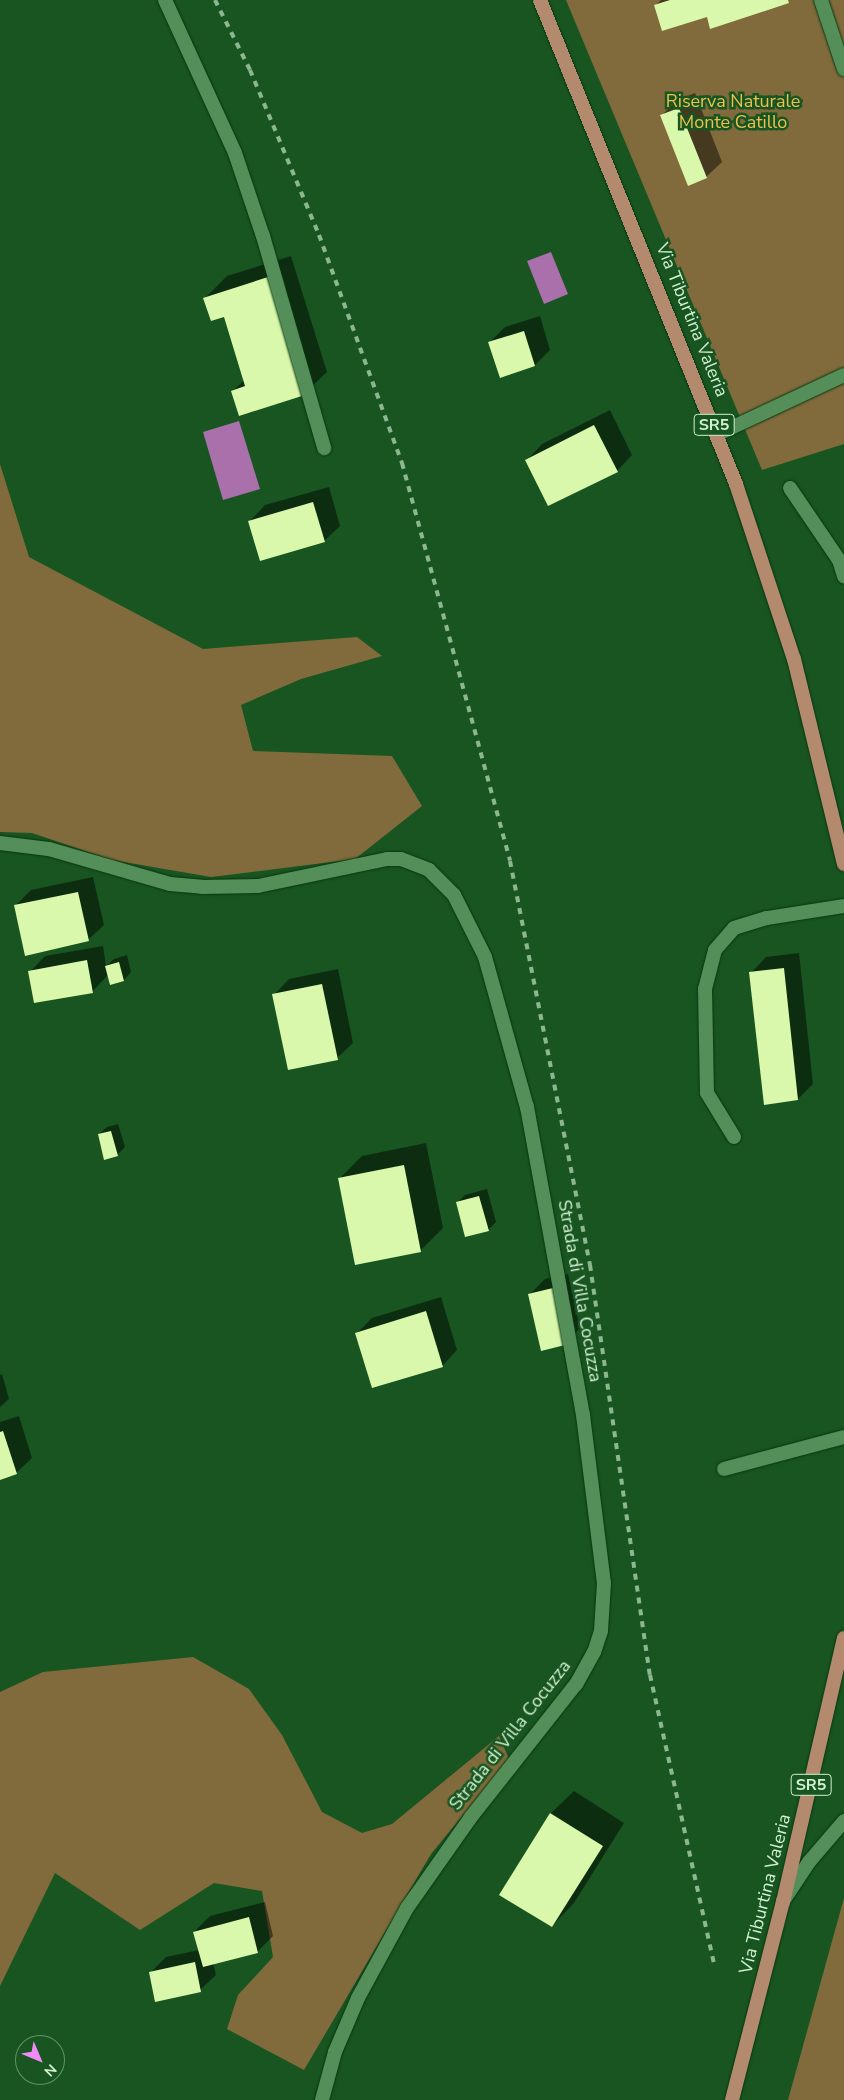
<!DOCTYPE html>
<html>
<head>
<meta charset="utf-8">
<style>
	body { margin:0 }
	#map { position:relative; width:844px; height:2100px; overflow:hidden; background:#195521; font-family:"Nunito Sans",sans-serif }
	div>[style] { position:absolute }
	[style*='--x'] { left:calc(var(--x)*1px); top:calc(var(--y)*1px); width:calc(var(--w)*1px); rotate:calc(var(--a)*1deg) }
	.green>* { inset:0; background:#816b3c }
	.water>* { inset:0; background:#a970ab }
	.shadow>* { inset:0; background:#0007 }
	.building>* { inset:0; background:#daf8ac }
	.roads { filter:drop-shadow(0 0 1px #093710) drop-shadow(0 0 1px #093710) }
	.service>* { height:14px; margin:-7px; padding:0 7px; transform-origin:7px; border-radius:7px; background:#548e58 }
	.minor>* { height:14px; margin:-7px; padding:0 7px; transform-origin:7px; border-radius:7px; background:#548e58 }
	.tertiary>* { height:14px; margin:-7px; padding:0 7px; transform-origin:7px; border-radius:7px; background:#548e58 }
	.primary>* { height:14px; margin:-7px; padding:0 7px; transform-origin:7px; border-radius:7px; background:#b48a6f }
	.rail>* { height:4px; margin-top:-2px; transform-origin:0; background:repeating-linear-gradient(90deg,#8db791 0 6px,transparent 0 12px) }
	span { translate:-50% -50%; white-space:nowrap; text-align:center; line-height:1.15; -webkit-text-stroke:5px #195521; paint-order:stroke }
	.shield-label span { padding:1px 4px; background:#195521; border:1px solid; border-radius:4px; -webkit-text-stroke-width:0 }
	.shield-label { font-size:16px; color:#d2f1d3; font-weight:700 }
	.park-label { font-size:18px; color:#eebf4f }
	.street-label { font-size:18px; color:#d2f1d3 }
	.north { position:absolute; left:15px; top:2035px; width:50px; height:50px; box-sizing:border-box; background:#195521; border:1px solid #639368; border-radius:50%; rotate:135deg; font-size:14px; font-weight:700; line-height:20px; text-align:center; color:#d2f1d3 }
	.north::after { content:''; display:block; margin:auto; width:18px; height:22px; background:#f08bf5; clip-path:polygon(50% 0,100% 100%,50% 72%,0 100%) }
</style>
</head>
<body>
<div id="map">
	<div class="green">
		<i style="clip-path:polygon(566px 0,844px 0,844px 444px,762px 470px)"></i>
		<i style="clip-path:polygon(0 464px,29px 557px,203px 649px,357px 637px,382px 656px,301px 679px,241px 705px,253px 751px,392px 756px,422px 806px,355px 859px,211px 877px,112px 860px,32px 833px,0 832px)"></i>
		<i style="clip-path:polygon(193px 1657px,249px 1689px,282px 1735px,322px 1812px,362px 1833px,392px 1824px,499px 1736px,509px 1759px,431px 1854px,304px 2070px,227px 2029px,238px 1995px,273px 1957px,262px 1891px,214px 1883px,140px 1930px,55px 1873px,0 1986px,0 1692px,43px 1672px)"></i>
		<i style="clip-path:polygon(844px 1898px,844px 2100px,788px 2100px)"></i>
	</div>
	<div class="water">
		<i style="clip-path:polygon(551px 252px,568px 294px,544px 304px,527px 261px)"></i>
		<i style="clip-path:polygon(239px 421px,260px 489px,223px 500px,203px 432px)"></i>
	</div>
	<div class="shadow">
		<i style="clip-path:polygon(661px 0,791px 0,655px 6px)"></i>
		<i style="clip-path:polygon(695px 93px,722px 162px,706px 177px,661px 116px,677px 100px)"></i>
		<i style="clip-path:polygon(291px 256px,327px 372px,304px 394px,232px 392px,244px 380px,224px 315px,205px 298px,227px 276px)"></i>
		<i style="clip-path:polygon(540px 316px,550px 350px,535px 365px,490px 342px,505px 327px)"></i>
		<i style="clip-path:polygon(610px 410px,632px 455px,617px 471px,527px 460px,542px 444px)"></i>
		<i style="clip-path:polygon(329px 487px,340px 526px,324px 541px,250px 521px,265px 505px)"></i>
		<i style="clip-path:polygon(93px 877px,104px 925px,88px 940px,15px 906px,31px 890px)"></i>
		<i style="clip-path:polygon(103px 946px,106px 966px,114px 959px,127px 955px,131px 972px,124px 980px,108px 975px,92px 992px,30px 972px,45px 956px)"></i>
		<i style="clip-path:polygon(799px 953px,813px 1084px,798px 1099px,751px 973px,766px 957px)"></i>
		<i style="clip-path:polygon(338px 969px,353px 1043px,337px 1058px,274px 995px,289px 979px)"></i>
		<i style="clip-path:polygon(118px 1124px,125px 1147px,117px 1155px,99px 1134px,107px 1127px)"></i>
		<i style="clip-path:polygon(426px 1143px,443px 1228px,421px 1250px,340px 1178px,362px 1156px)"></i>
		<i style="clip-path:polygon(487px 1189px,496px 1222px,488px 1230px,457px 1203px,465px 1195px)"></i>
		<i style="clip-path:polygon(568px 1274px,580px 1328px,565px 1344px,530px 1294px,545px 1279px)"></i>
		<i style="clip-path:polygon(441px 1297px,457px 1350px,442px 1366px,357px 1333px,372px 1318px)"></i>
		<i style="clip-path:polygon(2px 1374px,9px 1399px,0 1407px,0 1375px)"></i>
		<i style="clip-path:polygon(19px 1416px,32px 1458px,16px 1473px,0 1478px,0 1422px)"></i>
		<i style="clip-path:polygon(574px 1791px,624px 1823px,574px 1903px,552px 1926px,501px 1894px,551px 1813px)"></i>
		<i style="clip-path:polygon(265px 1902px,273px 1936px,258px 1951px,213px 1963px,216px 1975px,200px 1990px,150px 1973px,166px 1957px,199px 1950px,194px 1932px,210px 1916px)"></i>
	</div>
	<div class="building">
		<i style="clip-path:polygon(670px 0,788px 0,789px 3px,710px 29px,707px 17px,662px 31px,654px 5px)"></i>
		<i style="clip-path:polygon(679px 108px,707px 178px,688px 186px,660px 115px)"></i>
		<i style="clip-path:polygon(268px 277px,305px 395px,239px 416px,231px 391px,245px 386px,224px 317px,211px 321px,203px 298px)"></i>
		<i style="clip-path:polygon(524px 331px,535px 366px,500px 378px,488px 342px)"></i>
		<i style="clip-path:polygon(594px 425px,618px 472px,548px 506px,525px 460px)"></i>
		<i style="clip-path:polygon(313px 502px,325px 542px,260px 561px,248px 521px)"></i>
		<i style="clip-path:polygon(78px 892px,89px 941px,25px 956px,14px 905px)"></i>
		<i style="clip-path:polygon(87px 960px,93px 993px,34px 1003px,28px 971px)"></i>
		<i style="clip-path:polygon(119px 962px,124px 981px,110px 985px,105px 966px)"></i>
		<i style="clip-path:polygon(784px 968px,798px 1100px,764px 1105px,749px 972px)"></i>
		<i style="clip-path:polygon(322px 984px,338px 1060px,288px 1070px,272px 994px)"></i>
		<i style="clip-path:polygon(111px 1131px,118px 1156px,104px 1160px,98px 1134px)"></i>
		<i style="clip-path:polygon(404px 1165px,421px 1252px,355px 1265px,338px 1178px)"></i>
		<i style="clip-path:polygon(479px 1196px,489px 1231px,465px 1237px,456px 1202px)"></i>
		<i style="clip-path:polygon(553px 1288px,565px 1345px,541px 1351px,528px 1294px)"></i>
		<i style="clip-path:polygon(426px 1311px,443px 1367px,372px 1388px,355px 1333px)"></i>
		<i style="clip-path:polygon(3px 1431px,17px 1474px,0 1480px,0 1432px)"></i>
		<i style="clip-path:polygon(550px 1813px,603px 1846px,552px 1927px,499px 1895px)"></i>
		<i style="clip-path:polygon(249px 1917px,258px 1953px,203px 1967px,193px 1932px)"></i>
		<i style="clip-path:polygon(195px 1962px,201px 1992px,155px 2002px,149px 1972px)"></i>
	</div>
	<div class="roads">
		<div class="service">
			<i style="--x:165;--y:0;--w:168;--a:65.4"></i>
			<i style="--x:235;--y:153;--w:88;--a:71.4"></i>
			<i style="--x:263;--y:236;--w:221;--a:73.9"></i>
			<i style="--x:821;--y:0;--w:73;--a:71.6"></i>
			<i style="--x:718;--y:434;--w:139;--a:-25.1"></i>
			<i style="--x:734;--y:1137;--w:52;--a:-121.5"></i>
			<i style="--x:707;--y:1093;--w:104;--a:-91.1"></i>
			<i style="--x:705;--y:989;--w:40;--a:-75.6"></i>
			<i style="--x:715;--y:950;--w:29;--a:-49"></i>
			<i style="--x:734;--y:928;--w:34;--a:-17"></i>
			<i style="--x:767;--y:918;--w:78;--a:-8.9"></i>
			<i style="--x:724;--y:1469;--w:124;--a:-14.9"></i>
		</div>
		<div class="minor">
			<i style="--x:790;--y:488;--w:87;--a:55.8"></i>
			<i style="--x:839;--y:560;--w:17;--a:73"></i>
			<i style="--x:0;--y:843;--w:49;--a:7"></i>
			<i style="--x:49;--y:849;--w:126;--a:16.1"></i>
			<i style="--x:170;--y:884;--w:32;--a:5"></i>
			<i style="--x:202;--y:887;--w:56;--a:-1"></i>
			<i style="--x:258;--y:886;--w:132;--a:-11.8"></i>
			<i style="--x:387;--y:859;--w:14;--a:0"></i>
			<i style="--x:401;--y:859;--w:30;--a:21"></i>
			<i style="--x:429;--y:870;--w:35;--a:45"></i>
			<i style="--x:454;--y:895;--w:69;--a:63.4"></i>
			<i style="--x:485;--y:957;--w:156;--a:74.4"></i>
			<i style="--x:527;--y:1107;--w:313;--a:79.7"></i>
			<i style="--x:583;--y:1415;--w:169;--a:82.9"></i>
			<i style="--x:604;--y:1583;--w:48;--a:93.6"></i>
			<i style="--x:601;--y:1631;--w:22;--a:108"></i>
			<i style="--x:594;--y:1652;--w:37;--a:119"></i>
			<i style="--x:576;--y:1684;--w:169;--a:128.3"></i>
			<i style="--x:471;--y:1817;--w:111;--a:125.1"></i>
			<i style="--x:407;--y:1908;--w:102;--a:118.6"></i>
			<i style="--x:358;--y:1998;--w:59;--a:113.1"></i>
			<i style="--x:335;--y:2052;--w:50;--a:105.2"></i>
		</div>
		<div class="tertiary">
			<i style="--x:783;--y:1901;--w:47;--a:-56.3"></i>
			<i style="--x:809;--y:1862;--w:54;--a:-49.5"></i>
		</div>
		<div class="primary">
			<i style="--x:540;--y:0;--w:522;--a:67.95"></i>
			<i style="--x:736;--y:484;--w:184;--a:71.7"></i>
			<i style="--x:794;--y:659;--w:211;--a:76.3"></i>
			<i style="--x:732;--y:2100;--w:204;--a:-75.6"></i>
			<i style="--x:783;--y:1902;--w:271;--a:-77"></i>
		</div>
	</div>
	<div class="rail">
		<i style="--x:215;--y:0;--w:78;--a:63.4"></i>
		<i style="--x:250;--y:70;--w:179;--a:67.3"></i>
		<i style="--x:319;--y:235;--w:243;--a:70"></i>
		<i style="--x:402;--y:463;--w:412;--a:74.8"></i>
		<i style="--x:510;--y:861;--w:412;--a:78.8"></i>
		<i style="--x:590;--y:1265;--w:414;--a:81.7"></i>
		<i style="--x:650;--y:1675;--w:295;--a:77.5"></i>
	</div>
	<div class="shield-label">
		<span style="left:714px;top:425px">SR5</span>
		<span style="left:811px;top:1785px">SR5</span>
	</div>
	<div class="park-label">
		<span style="left:733px;top:112px">Riserva Naturale<br>Monte Catillo</span>
	</div>
	<div class="street-label">
		<span style="left:692px;top:320px;rotate:68deg">Via Tiburtina Valeria</span>
		<span style="left:580px;top:1291px;rotate:80deg">Strada di Villa Cocuzza</span>
		<span style="left:510px;top:1735px;rotate:-52deg">Strada di Villa Cocuzza</span>
		<span style="left:765px;top:1894px;rotate:-76deg">Via Tiburtina Valeria</span>
	</div>
	<div class="north">N</div>
</div>
</body>
</html>
